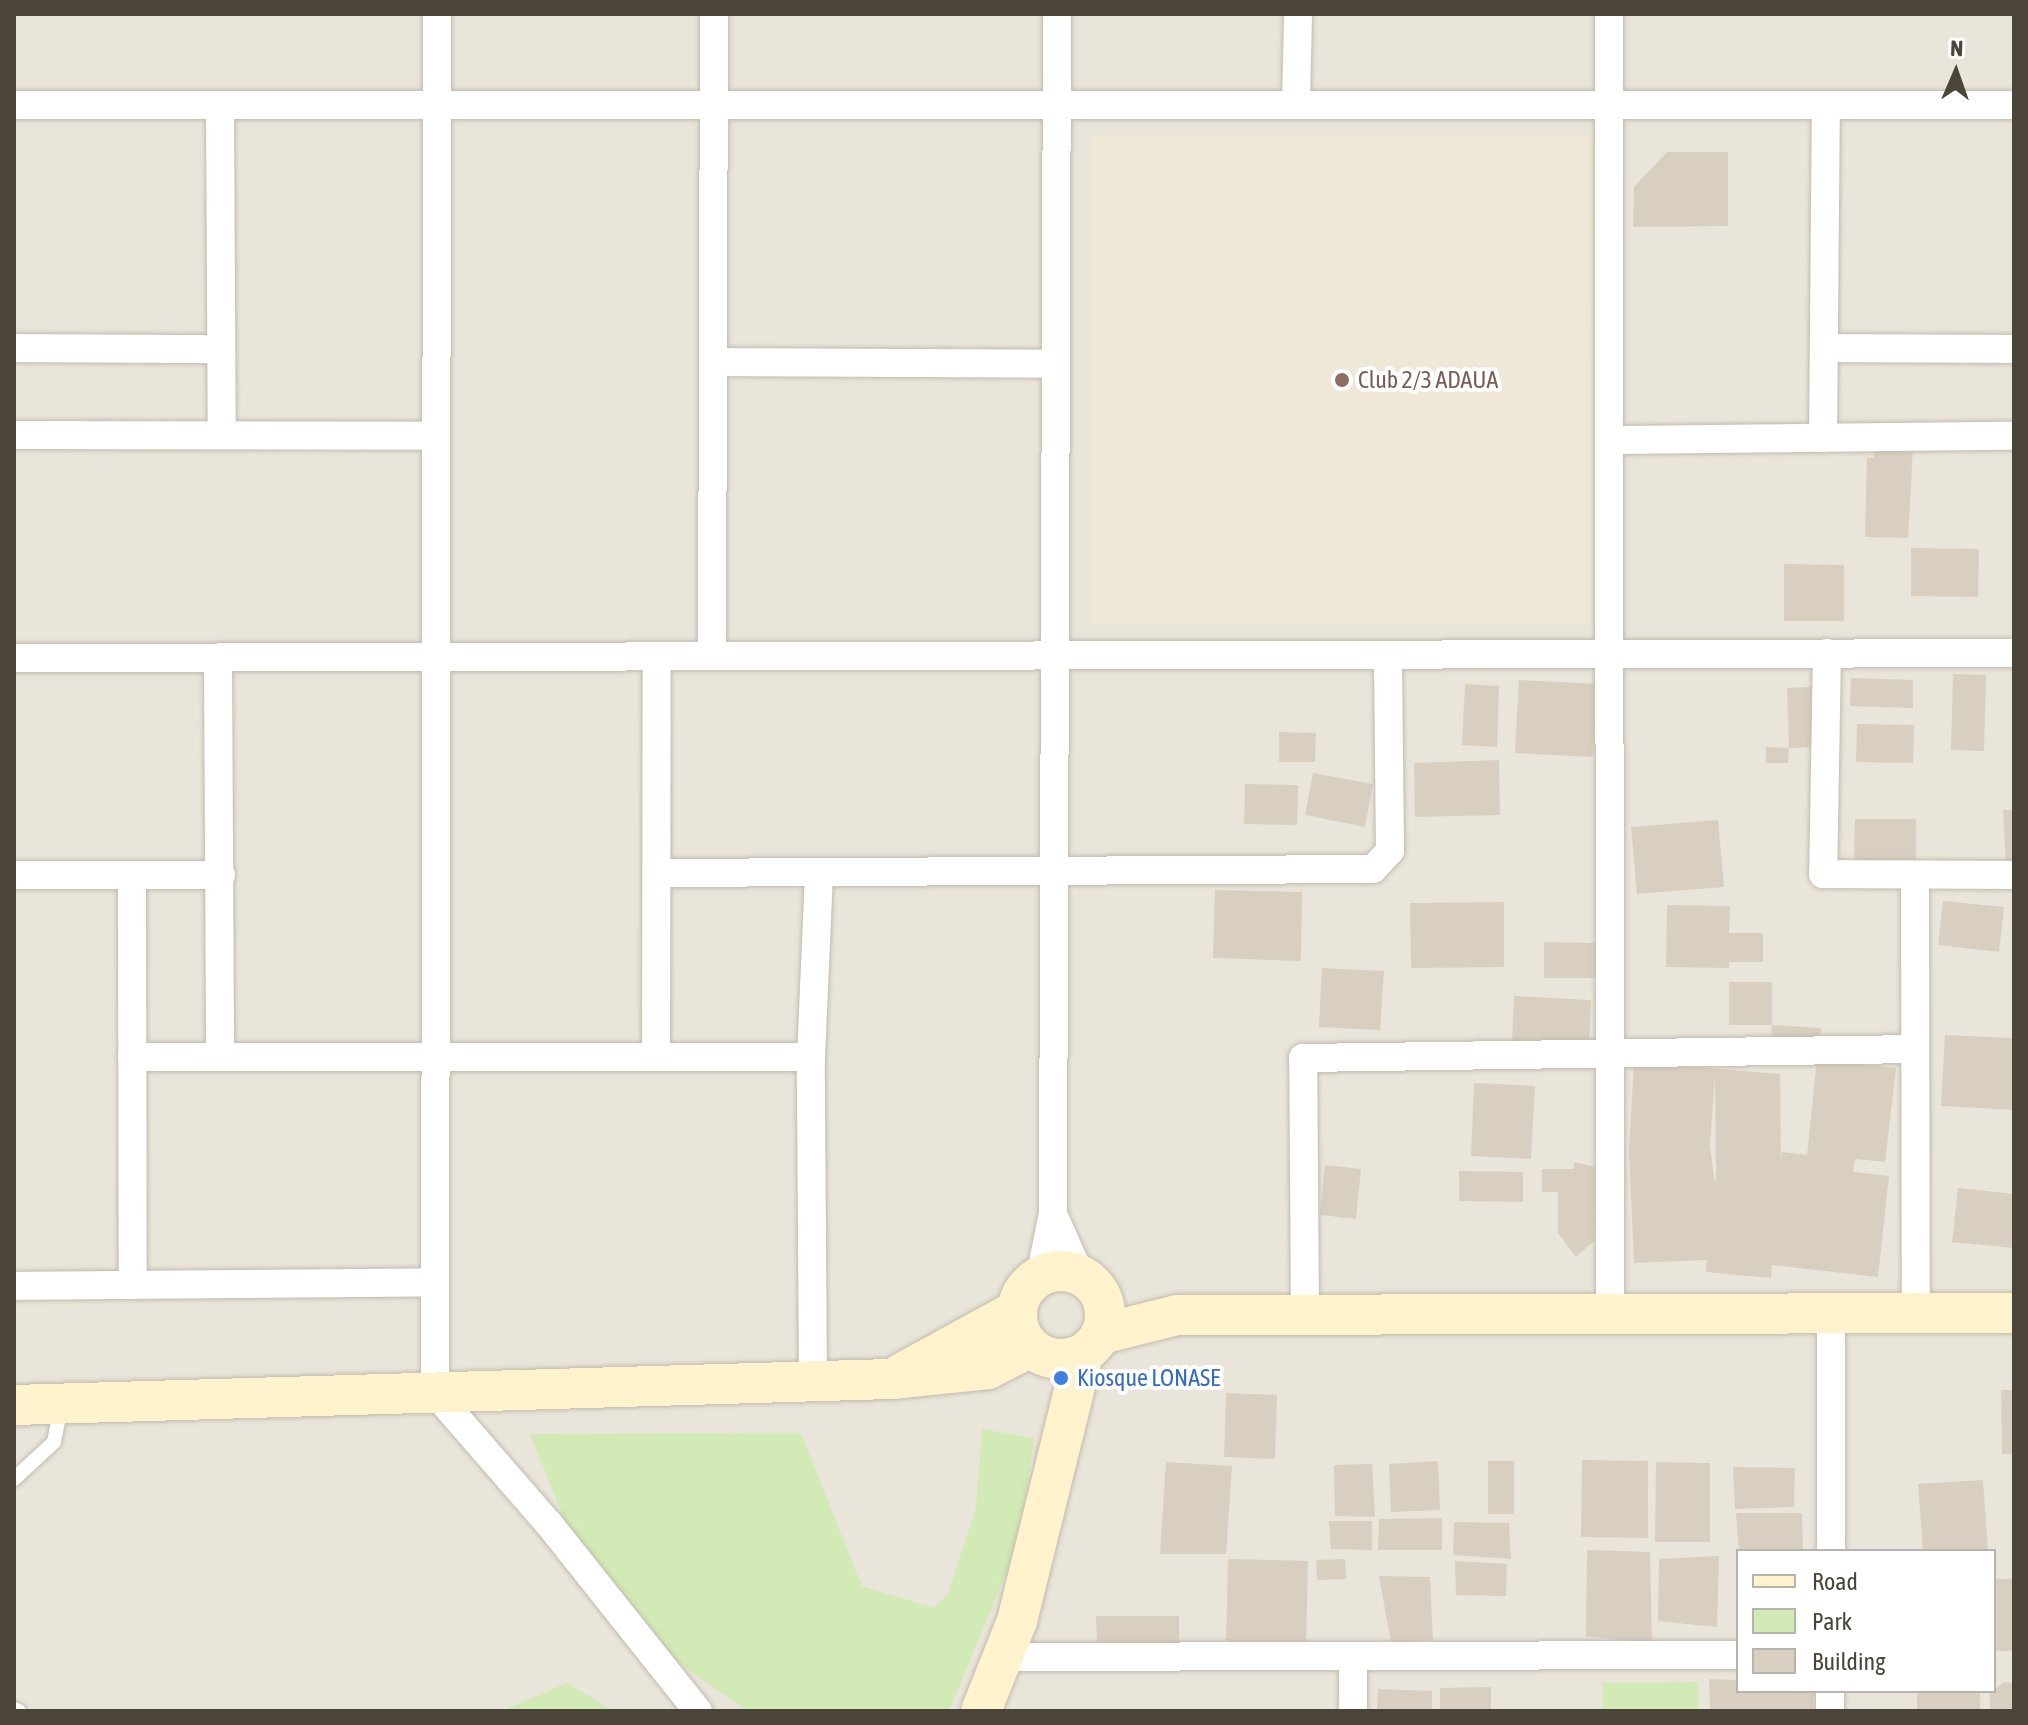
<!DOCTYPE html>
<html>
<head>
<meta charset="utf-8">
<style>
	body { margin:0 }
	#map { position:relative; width:2028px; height:1725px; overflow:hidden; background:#f6f3ec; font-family:"Asap Condensed",sans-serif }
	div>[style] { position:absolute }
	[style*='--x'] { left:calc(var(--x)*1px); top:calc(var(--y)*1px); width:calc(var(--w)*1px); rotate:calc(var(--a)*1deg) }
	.residential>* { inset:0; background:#eae5da }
	.education>* { inset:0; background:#efe8d6 }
	.green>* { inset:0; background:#d2eab5 }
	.building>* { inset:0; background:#d8cfc1 }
	.roads { filter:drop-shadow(0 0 2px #c2bbae) drop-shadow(0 0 2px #c2bbae) }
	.lane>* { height:14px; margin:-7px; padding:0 7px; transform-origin:7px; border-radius:7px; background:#fff }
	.street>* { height:28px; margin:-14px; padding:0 14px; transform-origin:14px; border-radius:14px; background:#fff }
	.secondary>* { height:40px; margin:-20px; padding:0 20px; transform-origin:20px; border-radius:20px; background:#fff3cd }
	.secondary>.ring { margin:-20px; padding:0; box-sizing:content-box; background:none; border:40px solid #fff3cd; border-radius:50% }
	.dots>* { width:22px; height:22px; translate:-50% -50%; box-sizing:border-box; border:4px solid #fff; border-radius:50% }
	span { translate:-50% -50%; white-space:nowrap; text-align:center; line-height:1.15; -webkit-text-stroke:8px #fff; paint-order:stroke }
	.education-label { font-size:24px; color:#785e54 }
	.left { translate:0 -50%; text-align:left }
	.shop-label { font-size:24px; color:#366cbe }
	.frame { position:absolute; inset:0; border:16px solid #4b4439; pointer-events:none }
	.legend { position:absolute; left:1736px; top:1549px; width:260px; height:144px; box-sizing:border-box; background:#fff; border:2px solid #b7b4b0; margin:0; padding:10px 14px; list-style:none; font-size:24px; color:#4b4439 }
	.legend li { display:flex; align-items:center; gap:16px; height:40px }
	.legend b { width:40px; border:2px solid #b7b4b0 }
	.north { position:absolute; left:1916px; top:32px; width:80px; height:80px; -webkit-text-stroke:6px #fff; paint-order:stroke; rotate:2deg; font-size:22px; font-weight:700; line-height:32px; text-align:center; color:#4b4439 }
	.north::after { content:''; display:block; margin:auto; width:28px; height:36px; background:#4b4439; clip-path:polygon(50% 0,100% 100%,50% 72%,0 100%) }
</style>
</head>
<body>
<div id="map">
	<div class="residential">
		<i style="clip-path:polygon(evenodd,14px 14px,2014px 14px,2014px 1711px,14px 1711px,14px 14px,1738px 1551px,1994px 1551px,1994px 1691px,1738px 1691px,1738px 1551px)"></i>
	</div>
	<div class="education">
		<i style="clip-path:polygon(1092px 135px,1592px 135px,1591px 625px,1092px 625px)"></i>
	</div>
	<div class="green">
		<i style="clip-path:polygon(982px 1429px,1034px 1438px,1019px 1542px,949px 1711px,747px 1711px,679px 1663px,616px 1605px,581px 1562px,530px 1434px,801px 1433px,862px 1586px,934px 1608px,948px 1594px,976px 1507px)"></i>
		<i style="clip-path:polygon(1698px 1682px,1699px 1711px,1602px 1711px,1603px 1683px)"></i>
		<i style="clip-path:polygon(567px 1683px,614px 1711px,501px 1711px)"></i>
	</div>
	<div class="building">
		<i style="clip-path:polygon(1667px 152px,1728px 152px,1728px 226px,1633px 227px,1634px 187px)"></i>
		<i style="clip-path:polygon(1874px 446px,1913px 447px,1908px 538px,1865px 537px,1867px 458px,1874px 458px)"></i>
		<i style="clip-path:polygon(1911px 548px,1979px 549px,1978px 597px,1911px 596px)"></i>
		<i style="clip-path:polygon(1784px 564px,1844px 565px,1844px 621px,1784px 621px)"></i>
		<i style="clip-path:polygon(1953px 674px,1986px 675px,1984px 751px,1951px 750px)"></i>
		<i style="clip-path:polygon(1851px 678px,1913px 680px,1913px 708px,1850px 706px)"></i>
		<i style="clip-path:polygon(1519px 680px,1597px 684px,1593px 757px,1515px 753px)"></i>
		<i style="clip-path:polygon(1465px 684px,1499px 686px,1497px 747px,1462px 745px)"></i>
		<i style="clip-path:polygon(1811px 687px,1813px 747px,1789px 748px,1788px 763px,1766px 763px,1766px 747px,1789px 748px,1787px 688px)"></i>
		<i style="clip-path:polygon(1857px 724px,1914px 725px,1913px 763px,1856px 762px)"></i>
		<i style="clip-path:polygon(1279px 732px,1316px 733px,1315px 762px,1279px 762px)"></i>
		<i style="clip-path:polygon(1499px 760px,1500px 815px,1415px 817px,1414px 763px)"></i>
		<i style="clip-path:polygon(1313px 773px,1373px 784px,1365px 827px,1305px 815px)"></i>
		<i style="clip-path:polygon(1245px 784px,1298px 785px,1297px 825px,1244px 824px)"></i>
		<i style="clip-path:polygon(2003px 810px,2014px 810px,2014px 863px,2006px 863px)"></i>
		<i style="clip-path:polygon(1855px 819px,1916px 819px,1916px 861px,1854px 860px)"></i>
		<i style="clip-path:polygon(1718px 820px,1724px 887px,1637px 894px,1631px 827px)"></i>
		<i style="clip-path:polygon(1215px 890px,1302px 892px,1301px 961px,1213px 958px)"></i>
		<i style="clip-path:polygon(1943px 901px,2004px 907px,1999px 952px,1938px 945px)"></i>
		<i style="clip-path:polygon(1504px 902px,1504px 967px,1411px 968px,1410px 903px)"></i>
		<i style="clip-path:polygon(1667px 905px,1730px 906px,1729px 933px,1763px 933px,1763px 962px,1729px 962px,1729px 968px,1666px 967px)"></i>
		<i style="clip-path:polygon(1544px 942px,1598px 943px,1598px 978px,1544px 978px)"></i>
		<i style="clip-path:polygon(1322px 968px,1384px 971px,1380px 1030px,1319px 1027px)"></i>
		<i style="clip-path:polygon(1729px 982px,1772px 982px,1772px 1025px,1729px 1025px)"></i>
		<i style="clip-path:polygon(1514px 996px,1591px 1000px,1589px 1045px,1512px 1041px)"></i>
		<i style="clip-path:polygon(1772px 1025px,1821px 1028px,1820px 1042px,1771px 1040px)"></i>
		<i style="clip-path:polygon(1945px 1035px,2014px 1038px,2014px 1110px,1941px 1106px)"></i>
		<i style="clip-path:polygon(evenodd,1817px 1059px,1896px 1068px,1885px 1162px,1855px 1159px,1853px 1172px,1889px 1176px,1878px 1277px,1772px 1265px,1771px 1278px,1706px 1272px,1707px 1260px,1634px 1263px,1629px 1149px,1634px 1062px,1780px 1074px,1781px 1161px,1782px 1152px,1807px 1155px,1817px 1059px,1715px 1075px,1716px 1172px,1715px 1185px,1710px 1145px,1715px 1075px)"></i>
		<i style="clip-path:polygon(1474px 1083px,1535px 1086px,1531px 1159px,1471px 1156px)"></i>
		<i style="clip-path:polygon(1574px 1162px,1595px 1167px,1594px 1241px,1576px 1257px,1558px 1233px,1558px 1192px,1542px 1192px,1542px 1169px,1574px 1169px)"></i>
		<i style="clip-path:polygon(1325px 1165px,1361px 1169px,1356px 1219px,1320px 1215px)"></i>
		<i style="clip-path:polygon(1459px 1171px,1523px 1172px,1523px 1202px,1459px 1201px)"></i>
		<i style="clip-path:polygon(1958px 1188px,2014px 1194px,2014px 1248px,1952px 1242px)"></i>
		<i style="clip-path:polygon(2001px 1390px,2014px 1390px,2014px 1454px,2002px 1454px)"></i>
		<i style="clip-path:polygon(1226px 1393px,1277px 1395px,1275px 1459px,1224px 1457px)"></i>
		<i style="clip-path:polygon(1582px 1460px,1648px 1461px,1648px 1538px,1581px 1537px)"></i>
		<i style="clip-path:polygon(1438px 1461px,1440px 1510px,1391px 1512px,1389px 1464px)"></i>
		<i style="clip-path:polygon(1488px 1461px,1514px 1461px,1514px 1514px,1488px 1514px)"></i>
		<i style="clip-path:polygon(1166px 1462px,1232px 1466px,1226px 1554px,1160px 1554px)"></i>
		<i style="clip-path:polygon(1656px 1462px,1710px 1463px,1710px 1542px,1655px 1542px)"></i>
		<i style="clip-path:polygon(1372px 1464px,1375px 1517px,1335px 1516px,1334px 1465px)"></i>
		<i style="clip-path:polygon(1733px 1467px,1795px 1468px,1794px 1507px,1735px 1509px)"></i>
		<i style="clip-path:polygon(1983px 1480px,1988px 1551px,1923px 1551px,1918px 1484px)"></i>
		<i style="clip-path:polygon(1736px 1513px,1802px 1513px,1803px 1551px,1739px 1551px)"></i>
		<i style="clip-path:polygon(1442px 1518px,1442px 1550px,1378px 1550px,1379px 1519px)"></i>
		<i style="clip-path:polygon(1329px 1521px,1372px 1521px,1372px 1550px,1331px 1549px)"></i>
		<i style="clip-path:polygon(1454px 1522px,1509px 1523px,1511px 1559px,1453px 1555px)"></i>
		<i style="clip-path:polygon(1587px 1550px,1650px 1552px,1652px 1643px,1586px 1636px)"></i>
		<i style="clip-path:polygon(1719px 1556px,1717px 1627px,1658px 1621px,1659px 1559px)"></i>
		<i style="clip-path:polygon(1228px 1559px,1308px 1561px,1306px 1646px,1226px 1644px)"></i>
		<i style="clip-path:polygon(1345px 1559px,1346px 1579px,1317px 1580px,1316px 1560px)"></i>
		<i style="clip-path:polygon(1455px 1561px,1507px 1564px,1506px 1596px,1456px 1595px)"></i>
		<i style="clip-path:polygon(1379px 1576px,1430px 1577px,1433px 1640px,1391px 1643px)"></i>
		<i style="clip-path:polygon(1994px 1579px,2014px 1579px,2014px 1651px,1994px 1651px)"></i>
		<i style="clip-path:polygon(1096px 1616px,1179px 1616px,1179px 1643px,1097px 1643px)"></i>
		<i style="clip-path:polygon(1709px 1679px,1738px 1680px,1738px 1691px,1814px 1691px,1813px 1711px,1710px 1711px)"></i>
		<i style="clip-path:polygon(2005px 1682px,2014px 1684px,2014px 1711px,1990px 1711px,1990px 1692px)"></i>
		<i style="clip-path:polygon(1491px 1687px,1491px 1711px,1440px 1711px,1440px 1688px)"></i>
		<i style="clip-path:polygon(1378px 1689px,1432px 1691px,1432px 1711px,1377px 1711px)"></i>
		<i style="clip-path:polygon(1917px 1691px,1980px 1691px,1980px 1711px,1917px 1711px)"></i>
	</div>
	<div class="roads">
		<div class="lane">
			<i style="--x:14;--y:1479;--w:54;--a:-42.8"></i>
			<i style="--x:54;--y:1442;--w:36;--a:-79"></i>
			<i style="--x:14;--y:1709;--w:5;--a:22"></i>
		</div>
		<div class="street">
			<i style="--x:437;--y:14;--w:1379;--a:90.08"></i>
			<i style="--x:435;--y:1393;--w:174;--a:49"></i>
			<i style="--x:549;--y:1524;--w:239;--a:51.5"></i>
			<i style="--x:1609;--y:14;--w:1301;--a:89.96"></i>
			<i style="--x:1296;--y:104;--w:90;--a:-88.7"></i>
			<i style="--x:14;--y:105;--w:2000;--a:0"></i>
			<i style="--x:220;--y:105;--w:330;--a:89.7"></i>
			<i style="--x:14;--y:348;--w:207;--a:0.3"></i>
			<i style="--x:1824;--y:348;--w:190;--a:0.3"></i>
			<i style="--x:713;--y:362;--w:343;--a:0.3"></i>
			<i style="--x:14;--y:435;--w:422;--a:0.1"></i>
			<i style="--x:1823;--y:438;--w:333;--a:-89.5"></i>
			<i style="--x:1610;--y:440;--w:404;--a:-0.6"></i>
			<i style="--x:1827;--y:653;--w:221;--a:91"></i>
			<i style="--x:1823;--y:874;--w:191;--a:0.3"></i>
			<i style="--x:712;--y:656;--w:642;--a:-89.82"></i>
			<i style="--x:14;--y:658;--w:2000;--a:-0.14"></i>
			<i style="--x:218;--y:658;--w:399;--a:89.7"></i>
			<i style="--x:660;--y:873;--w:713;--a:-0.32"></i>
			<i style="--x:1373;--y:869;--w:25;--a:-47"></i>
			<i style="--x:1390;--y:851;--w:196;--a:-90.6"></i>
			<i style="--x:14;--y:875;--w:207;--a:0"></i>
			<i style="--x:132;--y:875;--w:409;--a:89.9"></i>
			<i style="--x:1915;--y:875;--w:438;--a:89.9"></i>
			<i style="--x:132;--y:1057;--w:679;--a:0"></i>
			<i style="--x:656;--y:1057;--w:401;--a:-89.9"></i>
			<i style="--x:1053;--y:1214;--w:67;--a:66.1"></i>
			<i style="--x:1040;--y:1277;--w:65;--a:-78.5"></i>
			<i style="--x:1053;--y:1213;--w:1199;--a:-89.81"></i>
			<i style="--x:14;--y:1286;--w:421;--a:-0.5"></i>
			<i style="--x:1305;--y:1315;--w:257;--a:-90.4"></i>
			<i style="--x:1303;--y:1058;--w:611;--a:-0.84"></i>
			<i style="--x:813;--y:1382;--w:325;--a:-90.4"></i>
			<i style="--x:811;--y:1057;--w:183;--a:-87.5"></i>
			<i style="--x:1831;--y:1551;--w:239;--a:-90"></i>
			<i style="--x:1003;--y:1657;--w:735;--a:-0.16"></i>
			<i style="--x:1353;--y:1657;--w:54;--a:90"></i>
			<i style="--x:1830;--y:1711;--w:20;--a:-90"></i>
		</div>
		<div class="secondary">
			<i class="ring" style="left:1017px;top:1271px;width:48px;height:48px"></i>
			<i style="--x:1101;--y:1334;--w:78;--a:-14"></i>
			<i style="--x:1177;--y:1315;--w:837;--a:-0.14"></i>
			<i style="--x:902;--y:1373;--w:131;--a:-28.7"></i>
			<i style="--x:14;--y:1405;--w:878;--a:-1.7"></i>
			<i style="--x:892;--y:1379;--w:97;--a:-5.9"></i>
			<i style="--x:988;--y:1369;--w:48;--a:-27.1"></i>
			<i style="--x:981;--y:1711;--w:97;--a:-68.2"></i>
			<i style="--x:1017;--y:1621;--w:275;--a:-76.1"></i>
		</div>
	</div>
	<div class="dots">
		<i style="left:1342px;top:380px;background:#8d6e63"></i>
		<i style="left:1061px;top:1378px;background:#3f7fe0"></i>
	</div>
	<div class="education-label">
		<span class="left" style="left:1358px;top:380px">Club 2/3 ADAUA</span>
	</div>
	<div class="shop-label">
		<span class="left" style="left:1077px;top:1378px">Kiosque LONASE</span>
	</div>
	<div class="frame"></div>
	<ul class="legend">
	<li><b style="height:10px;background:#fff3cd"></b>Road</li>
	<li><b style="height:22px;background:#d2eab5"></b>Park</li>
	<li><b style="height:22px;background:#d8cfc1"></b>Building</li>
	</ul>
	<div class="north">N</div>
</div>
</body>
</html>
